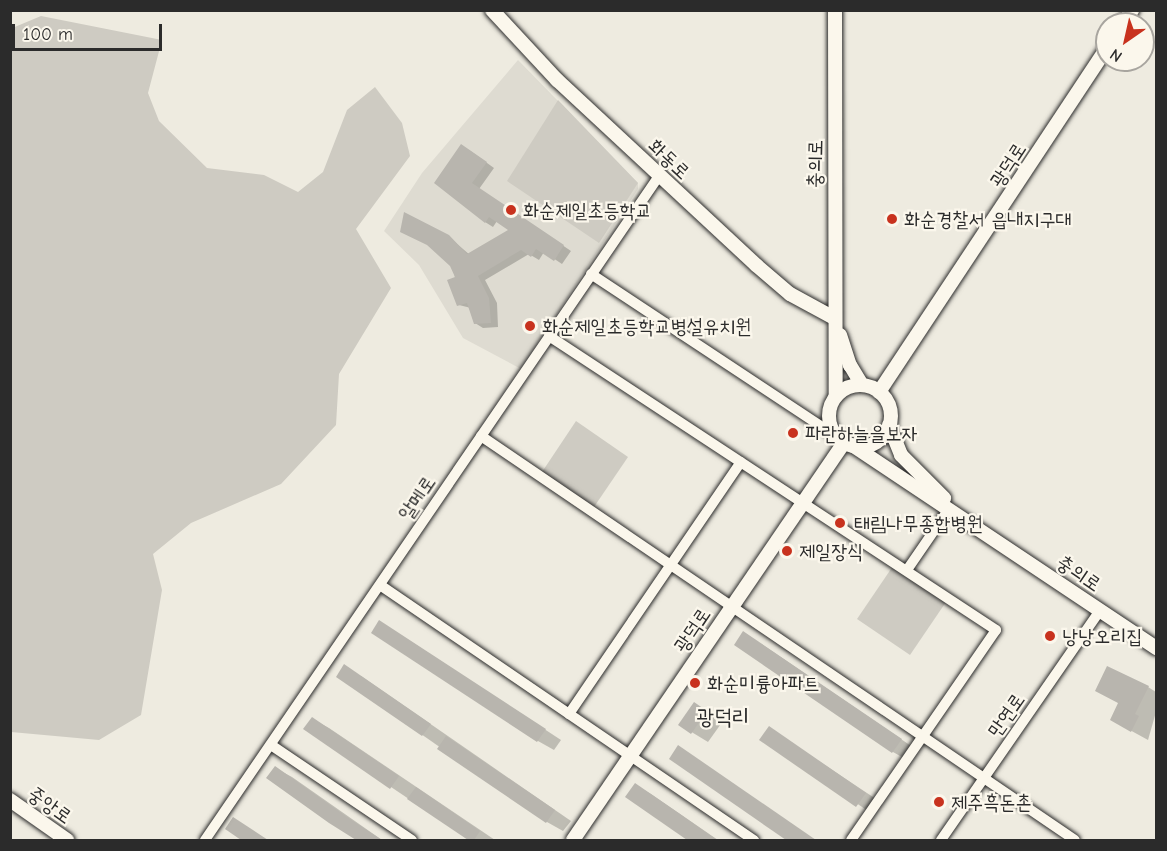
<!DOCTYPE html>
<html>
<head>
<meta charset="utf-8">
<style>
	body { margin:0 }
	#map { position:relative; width:1167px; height:851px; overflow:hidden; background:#eeebe0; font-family:"Comic Neue","Poor Story",sans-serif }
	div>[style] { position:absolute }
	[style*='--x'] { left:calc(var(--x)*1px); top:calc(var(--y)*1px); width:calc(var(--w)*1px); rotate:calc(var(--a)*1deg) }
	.built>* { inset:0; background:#dedbd1 }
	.green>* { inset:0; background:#cecbc2 }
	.shadow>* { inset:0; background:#0003 }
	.building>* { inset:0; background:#b8b5ae }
	.roads { filter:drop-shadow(0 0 2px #2b2b2b) drop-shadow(0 0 2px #2b2b2b) }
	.minor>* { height:10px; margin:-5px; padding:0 5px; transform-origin:5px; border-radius:5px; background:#fbf7ec }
	.tertiary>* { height:14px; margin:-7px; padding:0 7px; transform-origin:7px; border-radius:7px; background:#fbf7ec }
	.tertiary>.ring { margin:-7px; padding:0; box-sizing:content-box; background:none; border:14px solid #fbf7ec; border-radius:50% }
	.dots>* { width:16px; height:16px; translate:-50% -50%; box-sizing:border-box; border:3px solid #fbf7ec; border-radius:50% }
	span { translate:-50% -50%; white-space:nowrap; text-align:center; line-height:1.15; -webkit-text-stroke:4.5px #fbf7ec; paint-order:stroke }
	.street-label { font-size:20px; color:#2b2b2b }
	.poi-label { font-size:20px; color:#2b2b2b }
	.left { translate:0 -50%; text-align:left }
	.quarter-label { font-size:22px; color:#2b2b2b }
	.frame { position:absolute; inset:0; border:12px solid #2b2b2b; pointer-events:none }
	.north { position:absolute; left:1095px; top:12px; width:60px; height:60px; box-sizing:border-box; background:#fbf7ec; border:2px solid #a8a59f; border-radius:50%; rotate:214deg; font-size:16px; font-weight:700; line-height:24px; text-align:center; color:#2b2b2b }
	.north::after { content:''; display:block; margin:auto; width:21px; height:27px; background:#c8321e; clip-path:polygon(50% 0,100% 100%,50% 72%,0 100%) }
	.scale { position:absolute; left:12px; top:24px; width:150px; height:27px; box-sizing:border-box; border:3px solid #2b2b2b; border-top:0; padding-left:8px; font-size:18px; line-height:21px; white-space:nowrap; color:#2b2b2b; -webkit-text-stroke:4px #fbf7ec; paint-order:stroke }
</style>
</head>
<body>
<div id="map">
	<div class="built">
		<i style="clip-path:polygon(518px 60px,638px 183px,638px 189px,521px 369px,463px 338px,419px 265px,384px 231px,422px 173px)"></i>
	</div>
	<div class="green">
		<i style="clip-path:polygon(41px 16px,162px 40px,148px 93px,159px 121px,207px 168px,264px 175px,298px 192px,323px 172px,347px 110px,375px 87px,402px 123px,410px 156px,356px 229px,391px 288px,339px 374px,336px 425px,281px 484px,191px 523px,153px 554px,162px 590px,141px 715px,99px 740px,11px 732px,10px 29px)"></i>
		<i style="clip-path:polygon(558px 100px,638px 183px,599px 243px,507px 181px)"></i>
		<i style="clip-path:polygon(576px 421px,628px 457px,594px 507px,542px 472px)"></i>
		<i style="clip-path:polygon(893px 566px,946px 602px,910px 655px,857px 619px)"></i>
	</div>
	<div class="shadow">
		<i style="clip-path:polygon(469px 150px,494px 168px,479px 189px,571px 251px,562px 264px,544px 252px,539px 260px,529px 254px,485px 280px,497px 303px,498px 327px,483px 328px,475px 323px,471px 308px,459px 305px,449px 237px,470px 255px,511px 230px,497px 221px,493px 227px,485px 222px,436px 182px)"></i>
		<i style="clip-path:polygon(396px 632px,561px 740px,554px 750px,538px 741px)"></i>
		<i style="clip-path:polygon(760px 643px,917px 750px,909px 761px,893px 752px)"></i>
		<i style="clip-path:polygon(338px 676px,361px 676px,571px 821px,563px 831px,547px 822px)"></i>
		<i style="clip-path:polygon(1148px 687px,1156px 692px,1156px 712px,1148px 740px,1128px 729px,1120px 703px)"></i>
		<i style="clip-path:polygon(695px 704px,723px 721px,708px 742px,680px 725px)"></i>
		<i style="clip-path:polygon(312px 719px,329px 728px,495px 840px,470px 840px,391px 787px)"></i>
		<i style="clip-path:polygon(769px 728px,882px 803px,874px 815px,761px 739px)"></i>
		<i style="clip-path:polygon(275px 768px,292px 777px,382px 840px,358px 840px,268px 778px)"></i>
		<i style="clip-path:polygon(635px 785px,651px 794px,718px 840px,689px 840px,627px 797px)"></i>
	</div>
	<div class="building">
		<i style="clip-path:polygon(461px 144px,487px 162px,472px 183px,564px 245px,554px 261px,536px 249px,531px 257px,521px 250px,478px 276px,489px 298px,491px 323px,474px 324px,467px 303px,457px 306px,447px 280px,455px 277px,450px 266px,427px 245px,400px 232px,404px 212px,449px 235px,467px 254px,508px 230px,489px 217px,485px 223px,434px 183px)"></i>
		<i style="clip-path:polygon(379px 620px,546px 729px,537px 742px,371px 633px)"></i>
		<i style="clip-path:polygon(743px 631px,902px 739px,892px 753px,734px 645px)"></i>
		<i style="clip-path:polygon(344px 664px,431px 724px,422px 736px,336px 677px)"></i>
		<i style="clip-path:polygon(1107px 666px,1149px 686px,1135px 714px,1139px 716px,1131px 732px,1110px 720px,1118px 703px,1095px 691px)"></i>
		<i style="clip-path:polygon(694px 702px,707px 711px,691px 734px,678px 725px)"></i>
		<i style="clip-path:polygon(312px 717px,399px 776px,390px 789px,303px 729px)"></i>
		<i style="clip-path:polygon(769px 726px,866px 793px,856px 807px,759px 740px)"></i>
		<i style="clip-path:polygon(446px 736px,555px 810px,546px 823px,437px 749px)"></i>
		<i style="clip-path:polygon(678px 745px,816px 840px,786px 840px,669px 759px)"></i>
		<i style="clip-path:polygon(275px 766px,347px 817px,382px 840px,356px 840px,329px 823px,266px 778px)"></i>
		<i style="clip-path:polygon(635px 783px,680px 814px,717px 840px,687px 840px,625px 797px)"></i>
		<i style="clip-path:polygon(416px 787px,480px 831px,474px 840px,468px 840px,407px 799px)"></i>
		<i style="clip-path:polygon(233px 817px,268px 840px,241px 840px,225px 829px)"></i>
	</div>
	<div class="roads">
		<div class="minor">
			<i style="--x:591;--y:274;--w:297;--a:33.5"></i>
			<i style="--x:549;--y:336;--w:535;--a:33.33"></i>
			<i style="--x:996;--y:630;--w:255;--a:124.6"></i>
			<i style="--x:481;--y:436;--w:718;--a:34.22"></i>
			<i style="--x:907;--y:570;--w:74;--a:-55.5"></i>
			<i style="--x:380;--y:585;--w:453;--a:34.3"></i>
			<i style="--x:569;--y:714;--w:305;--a:-55.7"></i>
			<i style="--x:271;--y:745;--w:170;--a:34"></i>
			<i style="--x:205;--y:840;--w:804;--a:-55.64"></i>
			<i style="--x:941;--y:840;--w:280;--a:-55.3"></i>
		</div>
		<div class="tertiary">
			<i style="--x:492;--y:10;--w:96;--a:47.1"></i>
			<i style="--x:557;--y:80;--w:272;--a:42.9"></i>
			<i style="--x:756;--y:265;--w:45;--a:40.5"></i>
			<i style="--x:790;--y:294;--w:50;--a:28.6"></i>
			<i style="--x:835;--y:10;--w:386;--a:89.9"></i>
			<i style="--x:1123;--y:24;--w:17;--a:-57"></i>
			<i style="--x:840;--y:335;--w:32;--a:72"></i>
			<i style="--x:850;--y:365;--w:23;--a:59"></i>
			<i class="ring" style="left:829px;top:385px;width:48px;height:48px"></i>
			<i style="--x:879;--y:392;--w:413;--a:-56.5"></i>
			<i style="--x:889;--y:425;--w:32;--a:68"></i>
			<i style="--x:901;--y:455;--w:61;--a:45"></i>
			<i style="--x:852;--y:445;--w:366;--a:33.7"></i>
			<i style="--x:10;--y:800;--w:70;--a:35.1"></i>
			<i style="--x:573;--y:840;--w:482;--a:-55.7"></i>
		</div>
	</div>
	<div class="dots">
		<i style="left:511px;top:210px;background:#c8321e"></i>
		<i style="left:892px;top:219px;background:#c8321e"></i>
		<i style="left:530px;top:326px;background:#c8321e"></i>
		<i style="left:793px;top:433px;background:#c8321e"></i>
		<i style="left:840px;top:523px;background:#c8321e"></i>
		<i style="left:787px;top:551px;background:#c8321e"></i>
		<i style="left:1050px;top:636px;background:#c8321e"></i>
		<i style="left:695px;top:683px;background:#c8321e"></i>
		<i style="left:939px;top:802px;background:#c8321e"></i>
	</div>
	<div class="street-label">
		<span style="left:669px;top:159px;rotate:43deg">화동로</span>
		<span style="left:815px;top:164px;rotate:-89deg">충의로</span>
		<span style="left:1008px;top:165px;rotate:-57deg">광덕로</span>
		<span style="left:417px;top:498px;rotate:-56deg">알메로</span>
		<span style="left:1079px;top:573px;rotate:34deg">충의로</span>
		<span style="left:692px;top:630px;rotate:-56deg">광덕로</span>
		<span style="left:1006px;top:715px;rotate:-55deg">만연로</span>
		<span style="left:50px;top:805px;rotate:35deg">중앙로</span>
	</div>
	<div class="poi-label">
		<span class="left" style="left:523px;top:210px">화순제일초등학교</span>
		<span class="left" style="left:904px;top:219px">화순경찰서 읍내지구대</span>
		<span class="left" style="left:542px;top:326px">화순제일초등학교병설유치원</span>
		<span class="left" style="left:805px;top:433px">파란하늘을보자</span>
		<span class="left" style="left:854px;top:523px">태림나무종합병원</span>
		<span class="left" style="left:799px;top:551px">제일장식</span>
		<span class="left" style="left:1062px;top:636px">낭낭오리집</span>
		<span class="left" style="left:707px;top:683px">화순미륭아파트</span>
		<span class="left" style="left:951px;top:802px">제주흑돈촌</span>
	</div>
	<div class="quarter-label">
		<span style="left:723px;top:718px">광덕리</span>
	</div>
	<div class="frame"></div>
	<div class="north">N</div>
	<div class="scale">100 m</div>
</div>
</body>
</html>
